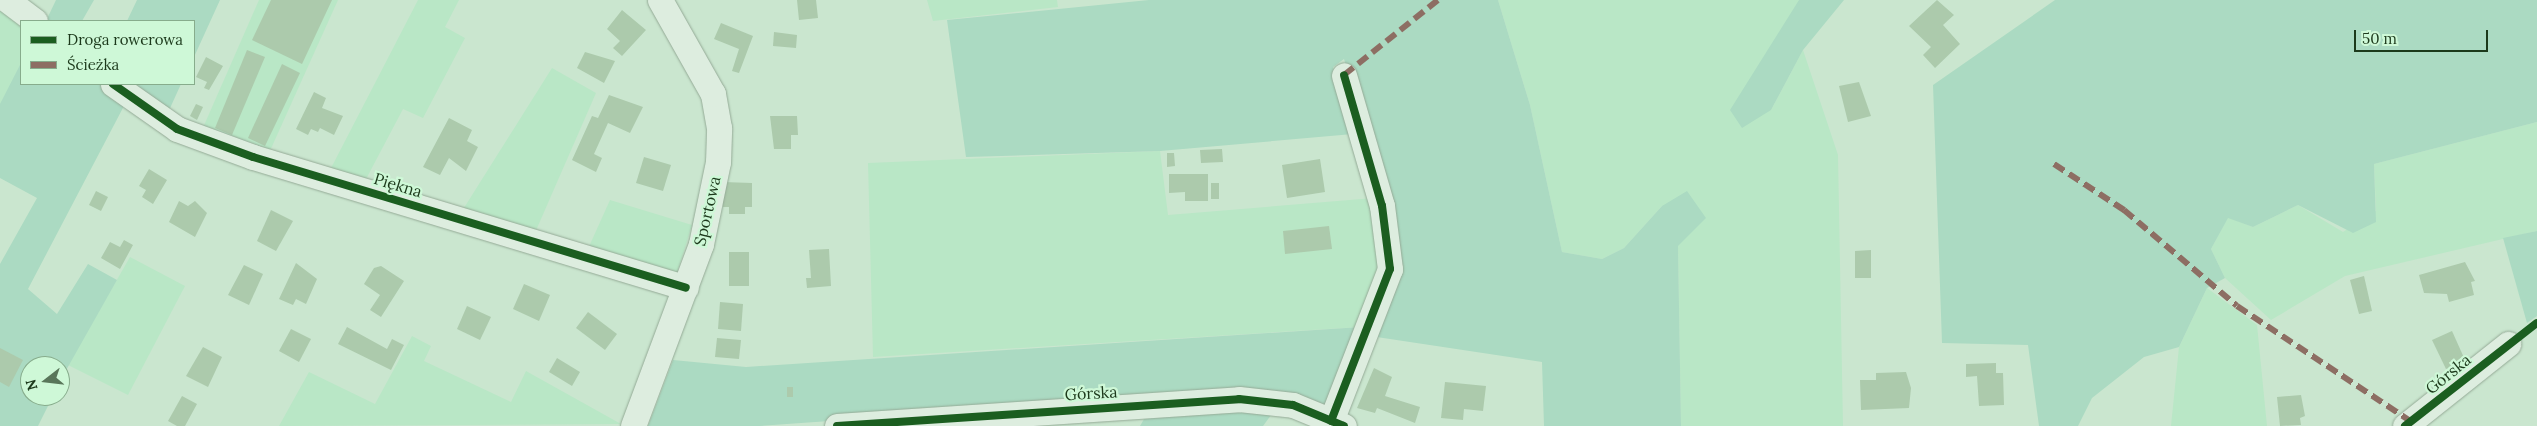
<!DOCTYPE html>
<html>
<head>
<meta charset="utf-8">
<style>
	body { margin:0 }
	#map { position:relative; width:2537px; height:426px; overflow:hidden; background:#cae6cf; font-family:Lora,serif }
	div>[style] { position:absolute }
	[style*='--x'] { left:calc(var(--x)*1px); top:calc(var(--y)*1px); width:calc(var(--w)*1px); rotate:calc(var(--a)*1deg) }
	.farmland>* { inset:0; background:#b9e7c6 }
	.green>* { inset:0; background:#abdac2 }
	.building>* { inset:0; background:#accaac }
	.roads { filter:drop-shadow(0 0 1px #94aa96) drop-shadow(0 0 1px #94aa96) }
	.minor>* { height:25px; margin:-12.5px; padding:0 12.5px; transform-origin:12.5px; border-radius:12.5px; background:#ddeddf }
	.quiet>* { height:6px; margin-top:-3px; transform-origin:0; background:repeating-linear-gradient(90deg,#8d6e63 0 12px,transparent 0 18px) }
	.cycleway>* { height:8px; margin:-4px; padding:0 4px; transform-origin:4px; border-radius:4px; background:#1b5e20 }
	span { translate:-50% -50%; white-space:nowrap; text-align:center; line-height:1.15; -webkit-text-stroke:4.5px #cef8d7; paint-order:stroke }
	.street-label { font-size:16px; color:#1c391b }
	.legend { position:absolute; left:20px; top:20px; width:175px; height:65px; box-sizing:border-box; background:#cef8d7; border:1px solid #87ac8c; margin:0; padding:6px 9px; list-style:none; font-size:15px; color:#1c391b }
	.legend li { display:flex; align-items:center; gap:10px; height:25px }
	.legend b { width:25px; border:1px solid #87ac8c }
	.north { position:absolute; left:20px; top:356px; width:50px; height:50px; box-sizing:border-box; background:#cef8d7; border:1px solid #87ac8c; border-radius:50%; rotate:254deg; font-size:14px; font-weight:700; line-height:20px; text-align:center; color:#1c391b }
	.north::after { content:''; display:block; margin:auto; width:18px; height:22px; background:#59765a; clip-path:polygon(50% 0,100% 100%,50% 72%,0 100%) }
	.scale { position:absolute; left:2354px; top:30px; width:134px; height:22px; box-sizing:border-box; border:2px solid #1c391b; border-top:0; padding-left:6px; font-size:15px; line-height:18px; white-space:nowrap; color:#1c391b; -webkit-text-stroke:4px #cef8d7; paint-order:stroke }
</style>
</head>
<body>
<div id="map">
	<div class="farmland">
		<i style="clip-path:polygon(259px 0,338px 0,269px 153px,202px 130px)"></i>
		<i style="clip-path:polygon(418px 0,459px 0,445px 27px,465px 38px,423px 118px,403px 109px,365px 181px,330px 170px)"></i>
		<i style="clip-path:polygon(927px 0,1057px 0,1058px 7px,933px 21px)"></i>
		<i style="clip-path:polygon(1498px 0,1799px 0,1771px 110px,1803px 50px,1838px 155px,1843px 426px,1681px 426px,1678px 246px,1662px 206px,1624px 248px,1602px 259px,1562px 252px,1530px 105px)"></i>
		<i style="clip-path:polygon(0 1px,21px 21px,21px 64px,0 106px)"></i>
		<i style="clip-path:polygon(552px 68px,596px 93px,534px 235px,462px 211px)"></i>
		<i style="clip-path:polygon(2537px 122px,2537px 231px,2345px 276px,2271px 320px,2225px 278px,2211px 249px,2228px 217px,2253px 227px,2298px 205px,2343px 232px,2376px 211px,2374px 164px)"></i>
		<i style="clip-path:polygon(1160px 151px,1168px 215px,1374px 198px,1382px 265px,1361px 327px,873px 357px,868px 163px)"></i>
		<i style="clip-path:polygon(610px 200px,692px 225px,677px 273px,587px 251px)"></i>
		<i style="clip-path:polygon(130px 257px,185px 286px,128px 395px,68px 365px)"></i>
		<i style="clip-path:polygon(2207px 288px,2257px 325px,2267px 426px,2171px 426px,2179px 347px)"></i>
		<i style="clip-path:polygon(412px 336px,431px 346px,424px 361px,511px 402px,526px 371px,621px 424px,279px 426px,309px 372px,375px 404px)"></i>
	</div>
	<div class="green">
		<i style="clip-path:polygon(56px 0,94px 0,82px 21px,46px 21px)"></i>
		<i style="clip-path:polygon(137px 0,220px 0,194px 57px,194px 21px,127px 21px)"></i>
		<i style="clip-path:polygon(1149px 0,1498px 0,1530px 105px,1562px 252px,1602px 259px,1624px 248px,1662px 206px,1687px 191px,1706px 218px,1678px 246px,1681px 426px,1544px 426px,1542px 362px,1370px 336px,1396px 259px,1373px 148px,1344px 59px,1333px 67px,1353px 134px,1160px 151px,966px 157px,947px 20px)"></i>
		<i style="clip-path:polygon(1799px 0,1844px 0,1803px 50px,1771px 110px,1742px 128px,1730px 110px)"></i>
		<i style="clip-path:polygon(2055px 0,2537px 0,2537px 122px,2374px 164px,2376px 222px,2353px 233px,2298px 205px,2253px 227px,2228px 218px,2211px 249px,2225px 278px,2207px 288px,2179px 347px,2144px 357px,2092px 398px,2078px 426px,2039px 426px,2028px 345px,1942px 343px,1933px 85px)"></i>
		<i style="clip-path:polygon(21px 63px,21px 84px,101px 84px,125px 104px,28px 289px,57px 314px,88px 264px,117px 280px,60px 381px,60px 366px,30px 366px,30px 396px,53px 396px,38px 426px,0 426px,0 264px,37px 198px,0 178px,0 104px)"></i>
		<i style="clip-path:polygon(122px 84px,181px 84px,166px 117px)"></i>
		<i style="clip-path:polygon(2537px 231px,2537px 316px,2527px 323px,2503px 238px)"></i>
		<i style="clip-path:polygon(1361px 327px,1332px 400px,1319px 408px,1000px 409px,759px 426px,648px 426px,673px 360px,746px 367px)"></i>
		<i style="clip-path:polygon(1221px 407px,1274px 411px,1263px 426px,1140px 426px,1147px 414px)"></i>
	</div>
	<div class="building">
		<i style="clip-path:polygon(271px 0,332px 0,302px 64px,252px 40px)"></i>
		<i style="clip-path:polygon(797px 0,816px 0,818px 18px,799px 20px)"></i>
		<i style="clip-path:polygon(1937px 0,1954px 15px,1943px 25px,1960px 44px,1935px 68px,1923px 55px,1931px 47px,1909px 26px)"></i>
		<i style="clip-path:polygon(622px 10px,646px 30px,622px 56px,613px 48px,620px 41px,607px 29px)"></i>
		<i style="clip-path:polygon(721px 23px,753px 36px,739px 73px,732px 71px,739px 49px,714px 39px)"></i>
		<i style="clip-path:polygon(774px 32px,797px 35px,796px 48px,773px 46px)"></i>
		<i style="clip-path:polygon(247px 50px,265px 57px,232px 135px,215px 128px)"></i>
		<i style="clip-path:polygon(585px 52px,615px 61px,604px 83px,577px 68px)"></i>
		<i style="clip-path:polygon(206px 57px,223px 66px,209px 90px,204px 88px,207px 82px,196px 77px)"></i>
		<i style="clip-path:polygon(282px 64px,300px 73px,265px 146px,248px 138px)"></i>
		<i style="clip-path:polygon(1859px 82px,1871px 116px,1848px 122px,1839px 86px)"></i>
		<i style="clip-path:polygon(314px 92px,326px 98px,322px 108px,343px 116px,334px 135px,320px 128px,318px 132px,311px 129px,308px 135px,296px 129px)"></i>
		<i style="clip-path:polygon(609px 95px,643px 107px,630px 133px,608px 123px,594px 154px,602px 158px,596px 172px,572px 160px,592px 116px,598px 118px)"></i>
		<i style="clip-path:polygon(196px 104px,203px 107px,197px 120px,190px 116px)"></i>
		<i style="clip-path:polygon(770px 116px,797px 116px,798px 135px,791px 135px,791px 149px,774px 149px)"></i>
		<i style="clip-path:polygon(449px 118px,472px 130px,467px 141px,478px 147px,466px 171px,449px 158px,440px 175px,423px 167px)"></i>
		<i style="clip-path:polygon(1222px 149px,1223px 162px,1201px 163px,1200px 150px)"></i>
		<i style="clip-path:polygon(1167px 153px,1174px 153px,1175px 166px,1167px 167px)"></i>
		<i style="clip-path:polygon(644px 157px,671px 165px,663px 191px,636px 183px)"></i>
		<i style="clip-path:polygon(1320px 159px,1325px 192px,1287px 198px,1282px 165px)"></i>
		<i style="clip-path:polygon(149px 169px,167px 180px,153px 204px,142px 197px,146px 190px,139px 186px)"></i>
		<i style="clip-path:polygon(1169px 174px,1208px 174px,1208px 201px,1185px 201px,1185px 192px,1169px 193px)"></i>
		<i style="clip-path:polygon(723px 182px,752px 183px,752px 207px,745px 207px,745px 214px,729px 214px,729px 207px,723px 207px)"></i>
		<i style="clip-path:polygon(1211px 183px,1219px 183px,1219px 199px,1211px 199px)"></i>
		<i style="clip-path:polygon(96px 191px,108px 197px,101px 211px,89px 205px)"></i>
		<i style="clip-path:polygon(179px 201px,188px 206px,195px 201px,207px 213px,195px 237px,169px 222px)"></i>
		<i style="clip-path:polygon(271px 210px,293px 221px,276px 251px,257px 241px)"></i>
		<i style="clip-path:polygon(1329px 226px,1332px 249px,1285px 254px,1283px 231px)"></i>
		<i style="clip-path:polygon(124px 240px,133px 245px,120px 269px,101px 258px,110px 242px,120px 247px)"></i>
		<i style="clip-path:polygon(829px 249px,831px 286px,807px 288px,806px 278px,811px 278px,809px 250px)"></i>
		<i style="clip-path:polygon(1871px 250px,1871px 278px,1855px 278px,1855px 251px)"></i>
		<i style="clip-path:polygon(729px 252px,749px 252px,749px 286px,729px 286px)"></i>
		<i style="clip-path:polygon(2465px 262px,2475px 281px,2471px 282px,2474px 295px,2449px 302px,2447px 294px,2424px 293px,2419px 275px)"></i>
		<i style="clip-path:polygon(296px 263px,317px 279px,306px 304px,296px 299px,293px 305px,279px 299px)"></i>
		<i style="clip-path:polygon(244px 265px,263px 274px,249px 305px,228px 295px)"></i>
		<i style="clip-path:polygon(381px 266px,404px 281px,381px 317px,370px 310px,380px 295px,364px 284px,374px 268px)"></i>
		<i style="clip-path:polygon(2364px 276px,2372px 311px,2359px 314px,2350px 280px)"></i>
		<i style="clip-path:polygon(524px 284px,550px 295px,539px 321px,513px 309px)"></i>
		<i style="clip-path:polygon(720px 302px,743px 304px,741px 331px,718px 329px)"></i>
		<i style="clip-path:polygon(467px 306px,491px 317px,480px 340px,457px 329px)"></i>
		<i style="clip-path:polygon(588px 312px,617px 334px,605px 350px,576px 328px)"></i>
		<i style="clip-path:polygon(347px 327px,387px 349px,392px 339px,404px 345px,391px 370px,338px 344px)"></i>
		<i style="clip-path:polygon(291px 329px,311px 339px,299px 362px,279px 351px)"></i>
		<i style="clip-path:polygon(2452px 331px,2465px 360px,2446px 369px,2432px 340px)"></i>
		<i style="clip-path:polygon(717px 338px,741px 340px,739px 359px,715px 357px)"></i>
		<i style="clip-path:polygon(203px 347px,222px 357px,208px 387px,186px 376px)"></i>
		<i style="clip-path:polygon(0 348px,23px 360px,9px 387px,0 382px)"></i>
		<i style="clip-path:polygon(557px 358px,580px 372px,572px 386px,549px 372px)"></i>
		<i style="clip-path:polygon(1996px 363px,1996px 373px,2003px 373px,2004px 405px,1979px 406px,1977px 376px,1966px 377px,1966px 364px)"></i>
		<i style="clip-path:polygon(1374px 368px,1392px 377px,1385px 396px,1420px 407px,1415px 423px,1377px 408px,1375px 413px,1357px 408px)"></i>
		<i style="clip-path:polygon(1906px 372px,1911px 388px,1909px 408px,1861px 410px,1860px 380px,1876px 380px,1876px 373px)"></i>
		<i style="clip-path:polygon(1445px 382px,1486px 386px,1483px 411px,1464px 409px,1463px 420px,1441px 418px)"></i>
		<i style="clip-path:polygon(787px 387px,793px 387px,793px 397px,787px 397px)"></i>
		<i style="clip-path:polygon(2301px 395px,2305px 416px,2300px 418px,2301px 425px,2280px 426px,2277px 397px)"></i>
		<i style="clip-path:polygon(182px 396px,197px 404px,185px 426px,177px 426px,168px 421px)"></i>
	</div>
	<div class="roads">
		<div class="minor">
			<i style="--x:7;--y:0;--w:35;--a:37"></i>
			<i style="--x:113;--y:84;--w:78;--a:35.1"></i>
			<i style="--x:177;--y:129;--w:81;--a:20.2"></i>
			<i style="--x:253;--y:157;--w:452;--a:16.8"></i>
			<i style="--x:1331;--y:421;--w:163;--a:-68.8"></i>
			<i style="--x:1390;--y:269;--w:64;--a:-97.2"></i>
			<i style="--x:1382;--y:206;--w:136;--a:-106.2"></i>
			<i style="--x:633;--y:426;--w:194;--a:-69.5"></i>
			<i style="--x:701;--y:244;--w:84;--a:-78.3"></i>
			<i style="--x:718;--y:162;--w:34;--a:-88"></i>
			<i style="--x:719;--y:128;--w:35;--a:-100"></i>
			<i style="--x:713;--y:94;--w:108;--a:-119.4"></i>
			<i style="--x:837;--y:426;--w:403;--a:-3.8"></i>
			<i style="--x:1239;--y:399;--w:54;--a:6.3"></i>
			<i style="--x:1293;--y:405;--w:55;--a:22.4"></i>
			<i style="--x:2405;--y:426;--w:132;--a:-38.5"></i>
		</div>
	</div>
	<div class="quiet">
		<i style="--x:1344;--y:75;--w:120;--a:-38.6"></i>
		<i style="--x:2054;--y:164;--w:84;--a:33.3"></i>
		<i style="--x:2124;--y:210;--w:148;--a:40.3"></i>
		<i style="--x:2237;--y:306;--w:208;--a:33.6"></i>
	</div>
	<div class="cycleway">
		<i style="--x:113;--y:84;--w:78;--a:35.1"></i>
		<i style="--x:177;--y:129;--w:81;--a:20.2"></i>
		<i style="--x:253;--y:157;--w:452;--a:16.8"></i>
		<i style="--x:1331;--y:421;--w:163;--a:-68.8"></i>
		<i style="--x:1390;--y:269;--w:64;--a:-97.2"></i>
		<i style="--x:1382;--y:206;--w:136;--a:-106.2"></i>
		<i style="--x:837;--y:426;--w:403;--a:-3.8"></i>
		<i style="--x:1239;--y:399;--w:54;--a:6.3"></i>
		<i style="--x:1293;--y:405;--w:55;--a:22.4"></i>
		<i style="--x:2405;--y:426;--w:167;--a:-38"></i>
	</div>
	<div class="street-label">
		<span style="left:398px;top:185px;rotate:17deg">Piękna</span>
		<span style="left:707px;top:211px;rotate:-77deg">Sportowa</span>
		<span style="left:2448px;top:374px;rotate:-39deg">Górska</span>
		<span style="left:1091px;top:393px;rotate:-3deg">Górska</span>
	</div>
	<ul class="legend">
	<li><b style="height:6px;background:#1b5e20"></b>Droga rowerowa</li>
	<li><b style="height:6px;background:#8d6e63"></b>Ścieżka</li>
	</ul>
	<div class="north">N</div>
	<div class="scale">50 m</div>
</div>
</body>
</html>
